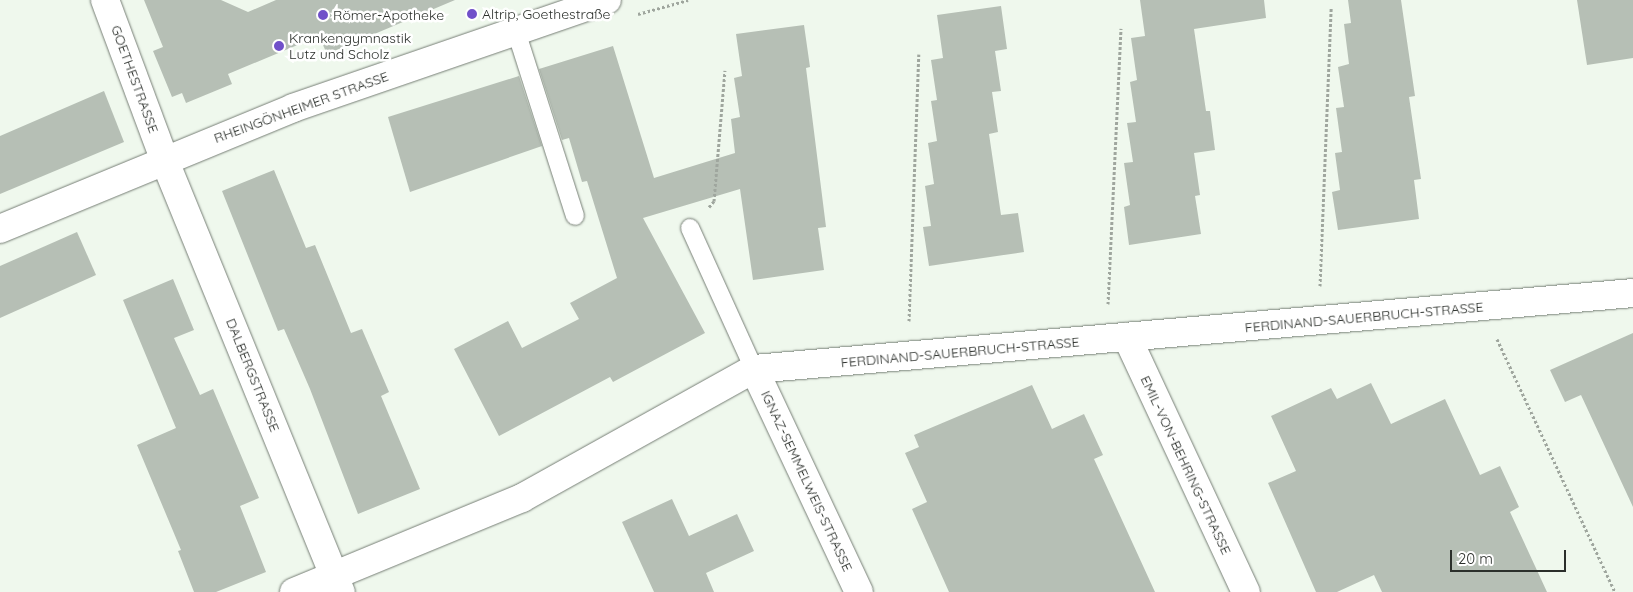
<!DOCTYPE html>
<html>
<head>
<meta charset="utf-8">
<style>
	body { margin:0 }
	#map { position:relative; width:1633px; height:592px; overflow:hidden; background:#eff8ed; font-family:Quicksand,sans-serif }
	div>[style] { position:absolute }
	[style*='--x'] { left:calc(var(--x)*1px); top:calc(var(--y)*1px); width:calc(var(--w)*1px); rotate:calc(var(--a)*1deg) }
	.building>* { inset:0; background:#b6bfb5 }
	.path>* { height:3px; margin-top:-1.5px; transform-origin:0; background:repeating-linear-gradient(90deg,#9fa69e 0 2.5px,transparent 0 5px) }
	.roads { filter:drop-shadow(0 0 1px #767e75) drop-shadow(0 0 1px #767e75) }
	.service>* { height:18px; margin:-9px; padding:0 9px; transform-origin:9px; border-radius:9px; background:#fff }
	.minor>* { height:28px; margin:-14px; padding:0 14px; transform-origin:14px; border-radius:14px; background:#fff }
	.tertiary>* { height:28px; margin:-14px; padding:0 14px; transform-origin:14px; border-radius:14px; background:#fff }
	.dots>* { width:14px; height:14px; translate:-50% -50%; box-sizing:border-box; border:2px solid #fff; border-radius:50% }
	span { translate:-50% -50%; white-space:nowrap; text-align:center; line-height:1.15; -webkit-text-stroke:5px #fff; paint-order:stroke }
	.poi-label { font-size:14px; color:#2b2f2b }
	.left { translate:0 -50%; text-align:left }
	.street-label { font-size:14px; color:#2b2f2b }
	.scale { position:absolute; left:1450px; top:550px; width:116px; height:22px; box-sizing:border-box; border:2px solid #2b2f2b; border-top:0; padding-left:6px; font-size:15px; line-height:18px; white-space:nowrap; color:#2b2f2b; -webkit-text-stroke:4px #fff; paint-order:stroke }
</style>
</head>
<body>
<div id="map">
	<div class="building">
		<i style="clip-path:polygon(144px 0,221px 0,248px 12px,276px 0,455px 0,327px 54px,319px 36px,228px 74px,232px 84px,186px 103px,182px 93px,172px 97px,153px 51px,163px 47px)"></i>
		<i style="clip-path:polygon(1140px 0,1264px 0,1266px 18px,1194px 29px,1206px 111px,1210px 111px,1215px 150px,1194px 153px,1200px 195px,1195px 196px,1201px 234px,1129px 245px,1124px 207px,1130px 205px,1124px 163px,1133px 162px,1127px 123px,1136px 122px,1130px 82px,1137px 80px,1131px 38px,1145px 36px)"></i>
		<i style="clip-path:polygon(1348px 0,1401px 0,1415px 96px,1409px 97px,1421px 179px,1414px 180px,1419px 219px,1338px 230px,1332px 192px,1340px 190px,1335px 153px,1342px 152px,1336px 108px,1344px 107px,1338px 67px,1349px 64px,1344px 24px,1351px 23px)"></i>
		<i style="clip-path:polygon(1577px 0,1633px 0,1633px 58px,1587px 65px)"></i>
		<i style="clip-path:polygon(1001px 6px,1007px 49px,995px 51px,1001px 91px,992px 92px,998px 132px,989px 134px,1001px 215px,1018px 213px,1024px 252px,929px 266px,923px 227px,931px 226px,925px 186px,934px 184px,928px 143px,937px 141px,931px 101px,937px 100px,931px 60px,943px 58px,937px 15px)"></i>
		<i style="clip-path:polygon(804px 25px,810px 67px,806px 68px,826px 227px,818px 228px,824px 270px,753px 280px,740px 189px,643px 218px,705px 333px,613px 382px,610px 377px,499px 436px,454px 349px,508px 321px,522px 348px,579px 319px,570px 303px,617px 278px,587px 181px,582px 182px,569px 138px,562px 140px,539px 69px,613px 46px,654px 178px,735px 153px,731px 119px,740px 117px,734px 78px,742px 76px,736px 34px)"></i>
		<i style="clip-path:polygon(519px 76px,542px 146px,410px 192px,388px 117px)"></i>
		<i style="clip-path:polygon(104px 91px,124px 142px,0 194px,0 136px)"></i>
		<i style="clip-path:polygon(274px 170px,306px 248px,315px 245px,351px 333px,362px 329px,389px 392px,381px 396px,420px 489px,358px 514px,310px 389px,284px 329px,278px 331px,222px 191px)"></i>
		<i style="clip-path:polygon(77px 232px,96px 275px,0 318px,0 266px)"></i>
		<i style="clip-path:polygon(173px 279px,194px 330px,174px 338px,200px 395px,213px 389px,259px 498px,240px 506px,266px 572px,216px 592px,194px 592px,178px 551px,181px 550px,137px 445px,176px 428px,123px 300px)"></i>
		<i style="clip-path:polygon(1633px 333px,1633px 507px,1581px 395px,1565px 402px,1550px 370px)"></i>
		<i style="clip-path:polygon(1371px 383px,1391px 424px,1445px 399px,1480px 475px,1500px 466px,1519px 507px,1510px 512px,1547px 592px,1382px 592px,1374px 575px,1337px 592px,1316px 592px,1268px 483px,1296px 471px,1271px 416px,1331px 388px,1337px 399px)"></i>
		<i style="clip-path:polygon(1032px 385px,1052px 429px,1084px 414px,1103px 455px,1094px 459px,1155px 592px,949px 592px,912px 509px,927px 502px,905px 453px,919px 447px,914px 435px)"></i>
		<i style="clip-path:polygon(672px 499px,689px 536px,737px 514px,754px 551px,706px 573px,714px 592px,654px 592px,622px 522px)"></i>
	</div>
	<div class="path">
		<i style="--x:638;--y:14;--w:52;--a:-15.6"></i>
		<i style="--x:709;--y:207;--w:8;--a:-50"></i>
		<i style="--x:714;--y:201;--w:131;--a:-85.2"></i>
		<i style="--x:1320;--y:286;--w:279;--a:-87.7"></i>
		<i style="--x:1108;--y:304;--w:276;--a:-87.3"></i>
		<i style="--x:909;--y:321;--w:267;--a:-87.9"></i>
		<i style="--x:1497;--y:339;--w:279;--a:65"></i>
	</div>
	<div class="roads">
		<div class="service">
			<i style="--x:516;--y:31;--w:194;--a:72.3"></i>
			<i style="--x:690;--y:228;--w:155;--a:65.6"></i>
		</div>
		<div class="minor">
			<i style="--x:105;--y:0;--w:170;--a:69.6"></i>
			<i style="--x:164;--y:159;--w:468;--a:67.8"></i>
			<i style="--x:1127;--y:337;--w:281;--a:65"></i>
			<i style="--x:754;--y:369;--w:246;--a:64.8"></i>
			<i style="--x:294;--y:592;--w:247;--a:-22.4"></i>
			<i style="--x:522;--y:498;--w:265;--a:-29.1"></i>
			<i style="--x:754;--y:369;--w:882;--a:-4.94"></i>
		</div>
		<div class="tertiary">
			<i style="--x:0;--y:229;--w:317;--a:-22.4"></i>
			<i style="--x:293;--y:108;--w:332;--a:-19"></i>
		</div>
	</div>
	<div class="dots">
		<i style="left:472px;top:14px;background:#7050c9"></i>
		<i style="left:323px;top:15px;background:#7050c9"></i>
		<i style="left:279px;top:46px;background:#7050c9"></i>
	</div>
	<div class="poi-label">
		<span class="left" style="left:482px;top:14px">Altrip, Goethestraße</span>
		<span class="left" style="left:333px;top:15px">Römer-Apotheke</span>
		<span class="left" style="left:289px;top:46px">Krankengymnastik<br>Lutz und Scholz</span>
	</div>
	<div class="street-label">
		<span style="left:135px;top:79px;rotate:70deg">GOETHESTRASSE</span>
		<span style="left:301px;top:107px;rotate:-20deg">RHEINGÖNHEIMER STRASSE</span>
		<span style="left:1364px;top:317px;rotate:-5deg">FERDINAND-SAUERBRUCH-STRASSE</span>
		<span style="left:960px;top:352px;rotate:-5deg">FERDINAND-SAUERBRUCH-STRASSE</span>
		<span style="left:253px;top:375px;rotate:68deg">DALBERGSTRASSE</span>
		<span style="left:1186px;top:465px;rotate:65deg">EMIL-VON-BEHRING-STRASSE</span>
		<span style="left:807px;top:481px;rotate:65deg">IGNAZ-SEMMELWEIS-STRASSE</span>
	</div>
	<div class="scale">20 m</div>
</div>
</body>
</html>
